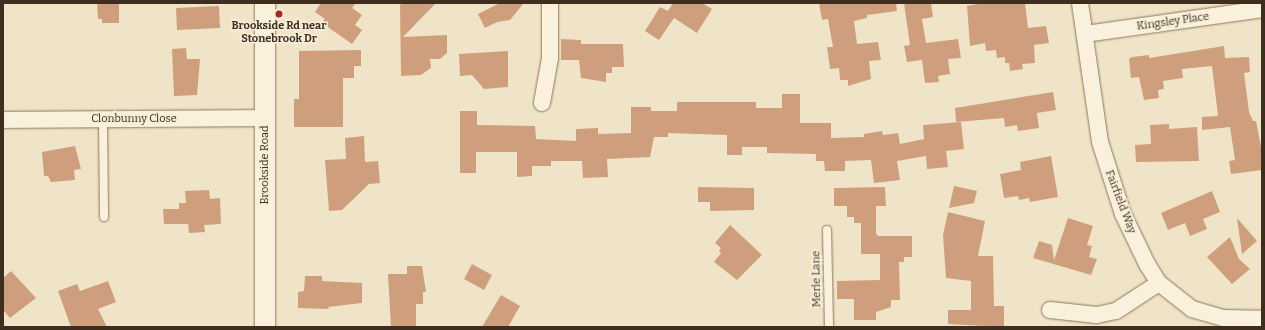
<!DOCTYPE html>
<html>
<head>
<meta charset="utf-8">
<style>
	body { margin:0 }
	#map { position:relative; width:1265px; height:330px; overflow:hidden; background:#f0e4c8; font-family:Bitter,serif }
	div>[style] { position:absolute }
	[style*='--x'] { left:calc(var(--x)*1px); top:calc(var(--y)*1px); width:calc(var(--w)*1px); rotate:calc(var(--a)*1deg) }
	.building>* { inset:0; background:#cf9f7d }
	.roads { filter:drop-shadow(0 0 1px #8d765c) drop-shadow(0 0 1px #8d765c) }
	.service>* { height:8px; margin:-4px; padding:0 4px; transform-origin:4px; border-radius:4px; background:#faf1dc }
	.minor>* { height:16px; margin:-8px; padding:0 8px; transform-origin:8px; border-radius:8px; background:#faf1dc }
	.tertiary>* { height:20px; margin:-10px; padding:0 10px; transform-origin:10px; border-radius:10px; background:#faf1dc }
	.dots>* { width:11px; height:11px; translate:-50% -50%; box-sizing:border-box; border:2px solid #f7eed8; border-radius:50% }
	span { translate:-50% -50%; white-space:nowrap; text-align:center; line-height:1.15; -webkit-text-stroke:3px #f7eed8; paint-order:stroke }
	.street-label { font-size:11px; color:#3d2e20 }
	.poi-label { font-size:11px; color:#3d2e20; font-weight:700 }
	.frame { position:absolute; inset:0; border:4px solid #3d2e20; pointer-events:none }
</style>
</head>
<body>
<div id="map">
	<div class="building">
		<i style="clip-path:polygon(97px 3px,119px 3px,119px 23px,102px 23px,102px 19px,98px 19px)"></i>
		<i style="clip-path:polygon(321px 3px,356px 3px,352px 8px,362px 15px,355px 25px,362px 30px,352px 44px,322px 23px,325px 19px,315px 12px)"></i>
		<i style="clip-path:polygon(403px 3px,436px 3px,403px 37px,447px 35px,447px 53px,440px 59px,430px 59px,431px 68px,421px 75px,401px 76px,400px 5px)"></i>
		<i style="clip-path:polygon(500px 3px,524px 3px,510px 20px,497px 22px,485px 28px,478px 14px)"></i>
		<i style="clip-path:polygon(673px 3px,702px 3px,712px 9px,697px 33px,674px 18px,659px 40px,645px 31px,660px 7px,668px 11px)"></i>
		<i style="clip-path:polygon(819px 3px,896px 3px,897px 11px,867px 15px,867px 18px,854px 21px,857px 44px,878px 42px,881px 60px,869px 61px,871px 79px,848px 86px,848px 80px,840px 80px,839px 68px,830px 69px,827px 47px,833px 47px,828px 19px,822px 20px)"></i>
		<i style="clip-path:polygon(904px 3px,931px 3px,933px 17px,922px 19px,926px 43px,958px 39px,961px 58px,948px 59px,950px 74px,938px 76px,939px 82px,925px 83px,922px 60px,907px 62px,904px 46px,910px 45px)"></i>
		<i style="clip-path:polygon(983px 3px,1025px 3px,1028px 28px,1046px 26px,1049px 43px,1034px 45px,1035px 63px,1022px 64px,1023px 69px,1010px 71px,1009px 63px,1005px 63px,1005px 57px,997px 58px,996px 50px,986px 51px,985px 43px,970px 46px,967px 6px)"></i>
		<i style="clip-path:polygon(219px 6px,220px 28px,177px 30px,176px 8px)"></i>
		<i style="clip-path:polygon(561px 39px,581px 40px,581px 44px,623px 44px,624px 67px,612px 67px,612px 73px,606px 73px,606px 82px,581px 78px,579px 60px,561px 60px)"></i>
		<i style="clip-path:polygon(1224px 46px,1225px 58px,1249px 57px,1250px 72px,1244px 73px,1249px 112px,1253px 121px,1256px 121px,1262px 152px,1262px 170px,1231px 174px,1229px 161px,1235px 160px,1230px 127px,1202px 130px,1202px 117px,1218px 116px,1212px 66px,1182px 69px,1183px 78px,1163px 81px,1164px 89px,1158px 90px,1159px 98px,1144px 100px,1139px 77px,1131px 78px,1129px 59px,1132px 57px,1149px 55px,1149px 58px)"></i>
		<i style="clip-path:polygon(186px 48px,187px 59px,200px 59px,197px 95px,174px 96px,172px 49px)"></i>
		<i style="clip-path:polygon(361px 50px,361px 66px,354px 66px,354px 78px,343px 78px,343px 127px,294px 127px,294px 99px,299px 99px,299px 51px)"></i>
		<i style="clip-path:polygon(508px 51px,508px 87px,484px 89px,472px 75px,460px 76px,459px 54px)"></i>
		<i style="clip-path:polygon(1053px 92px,1056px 110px,1037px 113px,1039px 128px,1018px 131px,1017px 125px,1005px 127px,1004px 118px,956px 122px,955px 108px)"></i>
		<i style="clip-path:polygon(782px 94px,800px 94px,800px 123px,831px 123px,831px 138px,864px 137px,864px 134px,882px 131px,883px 135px,898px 133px,900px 144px,924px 139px,923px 125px,961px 122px,964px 149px,946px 151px,948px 167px,927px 169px,926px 156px,897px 161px,900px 180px,874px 183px,871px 160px,845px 161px,845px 171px,825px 171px,824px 161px,816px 161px,816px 154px,767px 153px,767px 147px,742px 147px,742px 155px,727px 155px,727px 135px,668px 133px,668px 137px,654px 137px,650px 157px,607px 159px,608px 177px,583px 178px,582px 161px,551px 161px,551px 166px,532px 166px,532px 176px,517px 177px,517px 152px,476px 152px,476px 173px,460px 173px,460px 111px,477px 111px,477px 125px,535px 126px,536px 139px,576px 141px,576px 129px,598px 128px,598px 134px,631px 133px,631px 107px,651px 107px,651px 111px,677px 111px,677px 102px,756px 102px,756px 108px,782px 108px)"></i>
		<i style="clip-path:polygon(1169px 124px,1169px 129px,1197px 127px,1199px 161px,1136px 162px,1135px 145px,1151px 144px,1150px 125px)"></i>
		<i style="clip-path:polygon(364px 136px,365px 162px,378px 161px,380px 183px,369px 184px,342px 210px,329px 211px,325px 160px,346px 159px,345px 138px)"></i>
		<i style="clip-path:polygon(75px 146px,81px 169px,74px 170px,75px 180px,51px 182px,48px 176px,44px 176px,42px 152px)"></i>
		<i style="clip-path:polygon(1051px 156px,1058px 197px,1030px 202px,1029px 198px,1019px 200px,1018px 196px,1004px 198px,1000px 174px,1021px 170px,1020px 162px)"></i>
		<i style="clip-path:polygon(954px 186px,977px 191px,974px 203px,949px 208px)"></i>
		<i style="clip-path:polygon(698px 187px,754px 188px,754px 210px,710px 211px,710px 202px,698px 202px)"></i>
		<i style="clip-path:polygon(885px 187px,886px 206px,876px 206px,876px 233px,878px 236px,912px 236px,912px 257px,904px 257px,904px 262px,899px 262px,900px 300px,891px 300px,891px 307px,876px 312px,876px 320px,854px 320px,854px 299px,837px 299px,837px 281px,880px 280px,880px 254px,861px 254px,861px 223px,854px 223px,854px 217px,847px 217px,847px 206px,834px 206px,834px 188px)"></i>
		<i style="clip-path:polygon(209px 190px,210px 199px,220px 198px,221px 224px,204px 225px,205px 232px,189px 233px,188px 224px,164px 224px,163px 209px,179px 209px,179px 203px,186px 203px,185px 191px)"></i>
		<i style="clip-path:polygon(1212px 191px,1220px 212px,1203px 219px,1207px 229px,1190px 236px,1185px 223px,1168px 230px,1161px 213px)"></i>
		<i style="clip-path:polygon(948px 212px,985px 221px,978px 256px,993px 256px,994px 306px,1004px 306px,1004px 327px,948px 324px,948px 310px,971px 310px,971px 281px,946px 278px,943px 235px)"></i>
		<i style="clip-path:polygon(1068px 218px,1093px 226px,1087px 245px,1092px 246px,1089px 257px,1097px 259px,1091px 275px,1033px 258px,1039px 241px,1052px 245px,1054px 260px)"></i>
		<i style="clip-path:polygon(1237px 218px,1257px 241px,1242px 254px)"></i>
		<i style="clip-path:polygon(730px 225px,762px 255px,737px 280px,714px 262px,721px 253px,719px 251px,721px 248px,715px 243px)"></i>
		<i style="clip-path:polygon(1230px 237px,1239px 259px,1250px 269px,1232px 284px,1207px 257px)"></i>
		<i style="clip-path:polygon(472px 264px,492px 275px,484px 290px,464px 279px)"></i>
		<i style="clip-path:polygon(407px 266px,422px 266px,426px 292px,423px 292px,423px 304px,416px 304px,416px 327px,391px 327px,388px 274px,407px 274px)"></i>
		<i style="clip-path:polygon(11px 271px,36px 298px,10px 318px,3px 310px,3px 278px)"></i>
		<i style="clip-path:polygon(305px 276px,322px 276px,322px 281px,362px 283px,362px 303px,328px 307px,329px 309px,298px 308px,298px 292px,304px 291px)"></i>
		<i style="clip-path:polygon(108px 281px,116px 302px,98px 309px,107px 327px,71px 327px,58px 291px,77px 284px,80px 291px)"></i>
		<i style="clip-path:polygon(501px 295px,520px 306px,508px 327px,482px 327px)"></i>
	</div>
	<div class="roads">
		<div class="service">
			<i style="--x:103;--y:119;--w:98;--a:89.4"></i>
			<i style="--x:827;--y:230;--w:97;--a:88.8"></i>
		</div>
		<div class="minor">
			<i style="--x:1080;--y:3;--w:140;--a:81.8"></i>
			<i style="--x:1100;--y:142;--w:76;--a:72.3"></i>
			<i style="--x:1123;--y:214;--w:55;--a:64.4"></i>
			<i style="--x:1147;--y:264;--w:22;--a:58"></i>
			<i style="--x:1159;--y:283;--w:42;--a:38.2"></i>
			<i style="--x:1192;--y:309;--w:32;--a:16"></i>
			<i style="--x:1223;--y:318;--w:39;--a:1"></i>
			<i style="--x:1085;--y:34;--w:179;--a:-8"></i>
			<i style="--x:542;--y:103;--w:46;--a:-79.9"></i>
			<i style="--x:550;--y:58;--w:55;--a:-90"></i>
			<i style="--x:3;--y:120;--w:262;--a:-0.4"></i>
			<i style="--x:1050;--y:310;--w:47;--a:6.1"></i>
			<i style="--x:1097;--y:315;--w:19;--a:-12"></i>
			<i style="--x:1116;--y:311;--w:51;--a:-33.1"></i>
		</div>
		<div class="tertiary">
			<i style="--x:265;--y:327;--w:324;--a:-90"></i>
		</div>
	</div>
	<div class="dots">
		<i style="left:279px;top:14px;background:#9e2a2b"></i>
	</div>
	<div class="street-label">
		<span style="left:1173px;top:22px;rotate:-8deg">Kingsley Place</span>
		<span style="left:134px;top:119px">Clonbunny Close</span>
		<span style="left:265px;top:165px;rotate:-90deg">Brookside Road</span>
		<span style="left:1120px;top:202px;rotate:69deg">Fairfield Way</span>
		<span style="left:817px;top:279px;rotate:-91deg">Merle Lane</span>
	</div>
	<div class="poi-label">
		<span style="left:279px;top:33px">Brookside Rd near<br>Stonebrook Dr</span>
	</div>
	<div class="frame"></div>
</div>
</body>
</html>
